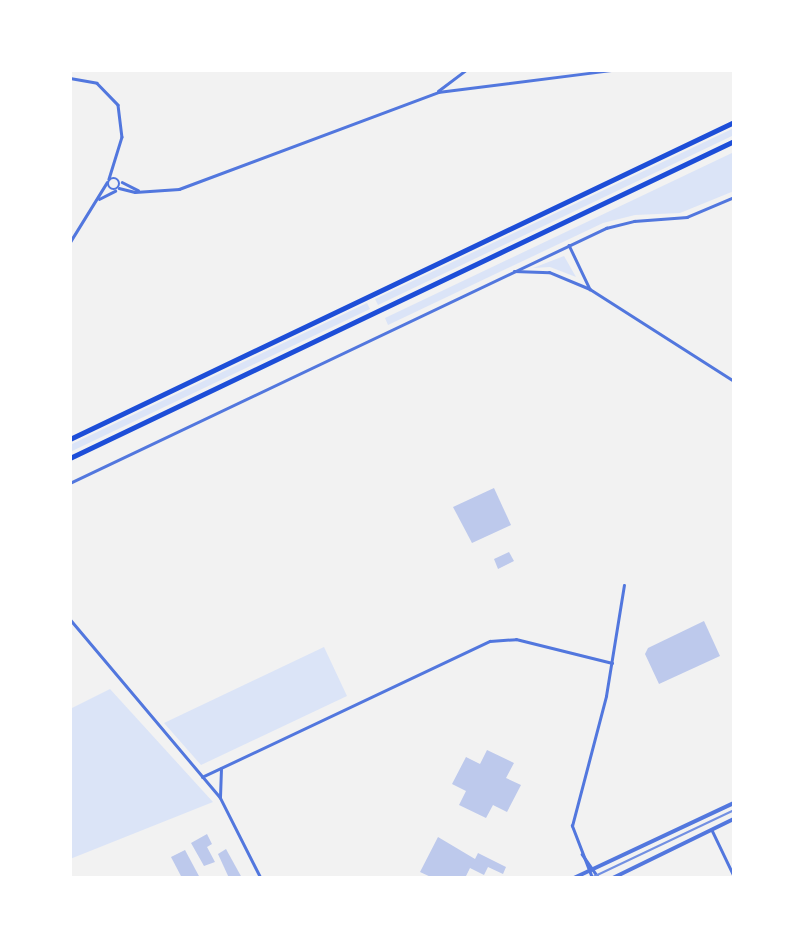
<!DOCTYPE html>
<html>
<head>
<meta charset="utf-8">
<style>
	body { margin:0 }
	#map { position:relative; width:804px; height:948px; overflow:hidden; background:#f2f2f2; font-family:"PT Sans Narrow",sans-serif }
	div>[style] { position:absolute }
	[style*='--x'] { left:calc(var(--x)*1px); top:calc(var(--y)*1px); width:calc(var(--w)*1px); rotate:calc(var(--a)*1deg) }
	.green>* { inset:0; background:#dbe4f7 }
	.building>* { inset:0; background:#bdc9ec }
	.minor>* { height:2.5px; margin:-1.25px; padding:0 1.25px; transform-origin:1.25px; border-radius:1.25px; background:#5277de }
	.minor>.ring { margin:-1.25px; padding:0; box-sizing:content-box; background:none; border:2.5px solid #5277de; border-radius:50% }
	.tertiary>* { height:3.5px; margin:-1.75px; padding:0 1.75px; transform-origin:1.75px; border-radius:1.75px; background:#5277de }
	.primary>* { height:4.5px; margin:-2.25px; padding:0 2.25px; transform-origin:2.25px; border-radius:2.25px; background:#1d4ed8 }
	.tram>* { height:2px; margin:-1px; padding:0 1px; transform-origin:1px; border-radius:1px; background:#7290e2 }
	span { translate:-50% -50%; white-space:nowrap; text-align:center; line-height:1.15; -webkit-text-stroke:6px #fff; paint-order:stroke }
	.frame { position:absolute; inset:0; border:72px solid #fff; pointer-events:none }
</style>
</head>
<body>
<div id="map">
	<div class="green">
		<i style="clip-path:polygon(734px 128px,734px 135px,378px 305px,375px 299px)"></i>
		<i style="clip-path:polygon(734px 152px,734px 191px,680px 213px,635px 215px,603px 223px,388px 325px,385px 318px)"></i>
		<i style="clip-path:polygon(564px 256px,576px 277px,550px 267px,533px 268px)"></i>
		<i style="clip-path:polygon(367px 303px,370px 309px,70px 452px,70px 445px)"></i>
		<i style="clip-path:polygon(324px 647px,347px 696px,201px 765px,164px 723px)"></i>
		<i style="clip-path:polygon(110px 689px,213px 802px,70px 859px,70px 709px)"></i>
	</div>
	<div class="building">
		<i style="clip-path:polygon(494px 488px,511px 525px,472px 543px,453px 507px)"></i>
		<i style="clip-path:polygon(509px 552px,514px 561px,498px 569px,494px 559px)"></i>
		<i style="clip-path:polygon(704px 621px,720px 656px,659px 684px,645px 654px,648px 648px)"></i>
		<i style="clip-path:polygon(487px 750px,514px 763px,506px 778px,521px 785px,507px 812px,493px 805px,486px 818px,459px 805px,466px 791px,452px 784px,466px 757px,480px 764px)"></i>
		<i style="clip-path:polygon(207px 834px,212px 844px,207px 847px,215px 862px,204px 866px,191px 843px)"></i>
		<i style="clip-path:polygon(438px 837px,475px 859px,478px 853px,506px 867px,503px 874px,488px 867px,484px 875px,470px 868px,465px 878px,433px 878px,420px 872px)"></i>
		<i style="clip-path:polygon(226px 849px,242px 878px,229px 878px,218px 854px)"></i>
		<i style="clip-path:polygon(185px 850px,200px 878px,182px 878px,171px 857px)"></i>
	</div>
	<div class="minor">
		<i style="--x:705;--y:70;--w:15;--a:0"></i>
		<i style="--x:70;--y:78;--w:27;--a:10"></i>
		<i style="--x:97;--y:83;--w:30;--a:46"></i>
		<i style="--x:118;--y:105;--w:32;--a:83"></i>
		<i style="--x:122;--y:137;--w:44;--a:107.2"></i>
		<i style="--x:438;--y:91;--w:35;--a:-37"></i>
		<i class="ring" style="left:108px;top:178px;width:9.5px;height:9.5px"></i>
		<i style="--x:122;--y:182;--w:18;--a:27"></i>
		<i style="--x:119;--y:188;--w:16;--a:14"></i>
		<i style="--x:135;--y:192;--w:44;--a:-3.9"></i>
		<i style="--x:179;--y:189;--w:277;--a:-20.5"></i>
		<i style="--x:438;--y:92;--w:174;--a:-7.2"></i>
		<i style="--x:99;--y:199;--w:18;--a:-27"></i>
		<i style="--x:70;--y:242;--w:70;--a:-58.3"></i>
		<i style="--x:569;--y:245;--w:49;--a:64.5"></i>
		<i style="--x:514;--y:271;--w:35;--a:2"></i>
		<i style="--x:549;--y:272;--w:44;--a:22.5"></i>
		<i style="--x:590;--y:289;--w:171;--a:32.6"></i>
		<i style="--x:70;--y:483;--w:594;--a:-25.44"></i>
		<i style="--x:606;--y:228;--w:29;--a:-14"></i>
		<i style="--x:634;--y:221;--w:53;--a:-4.3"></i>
		<i style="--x:687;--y:217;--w:51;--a:-23.1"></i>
		<i style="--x:70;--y:619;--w:233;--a:49.9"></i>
		<i style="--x:220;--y:797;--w:91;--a:63.2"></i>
		<i style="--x:202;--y:777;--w:318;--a:-25.3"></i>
		<i style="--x:490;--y:641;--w:26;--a:-4"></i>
		<i style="--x:516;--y:639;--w:99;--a:14"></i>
		<i style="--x:220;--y:797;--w:28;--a:-88"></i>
		<i style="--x:712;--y:830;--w:51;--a:64.4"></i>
		<i style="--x:582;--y:854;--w:29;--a:55"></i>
		<i style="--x:592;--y:878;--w:56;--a:-111"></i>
		<i style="--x:572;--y:826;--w:134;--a:-75.3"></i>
		<i style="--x:606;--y:696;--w:112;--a:-80.8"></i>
	</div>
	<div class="tertiary">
		<i style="--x:574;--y:878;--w:177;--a:-25.1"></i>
		<i style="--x:613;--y:878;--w:135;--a:-26"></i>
	</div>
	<div class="primary">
		<i style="--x:70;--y:439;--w:736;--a:-25.52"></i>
		<i style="--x:70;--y:458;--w:736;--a:-25.52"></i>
	</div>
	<div class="tram">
		<i style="--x:591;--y:878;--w:158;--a:-25.4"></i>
	</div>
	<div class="frame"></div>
</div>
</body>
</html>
